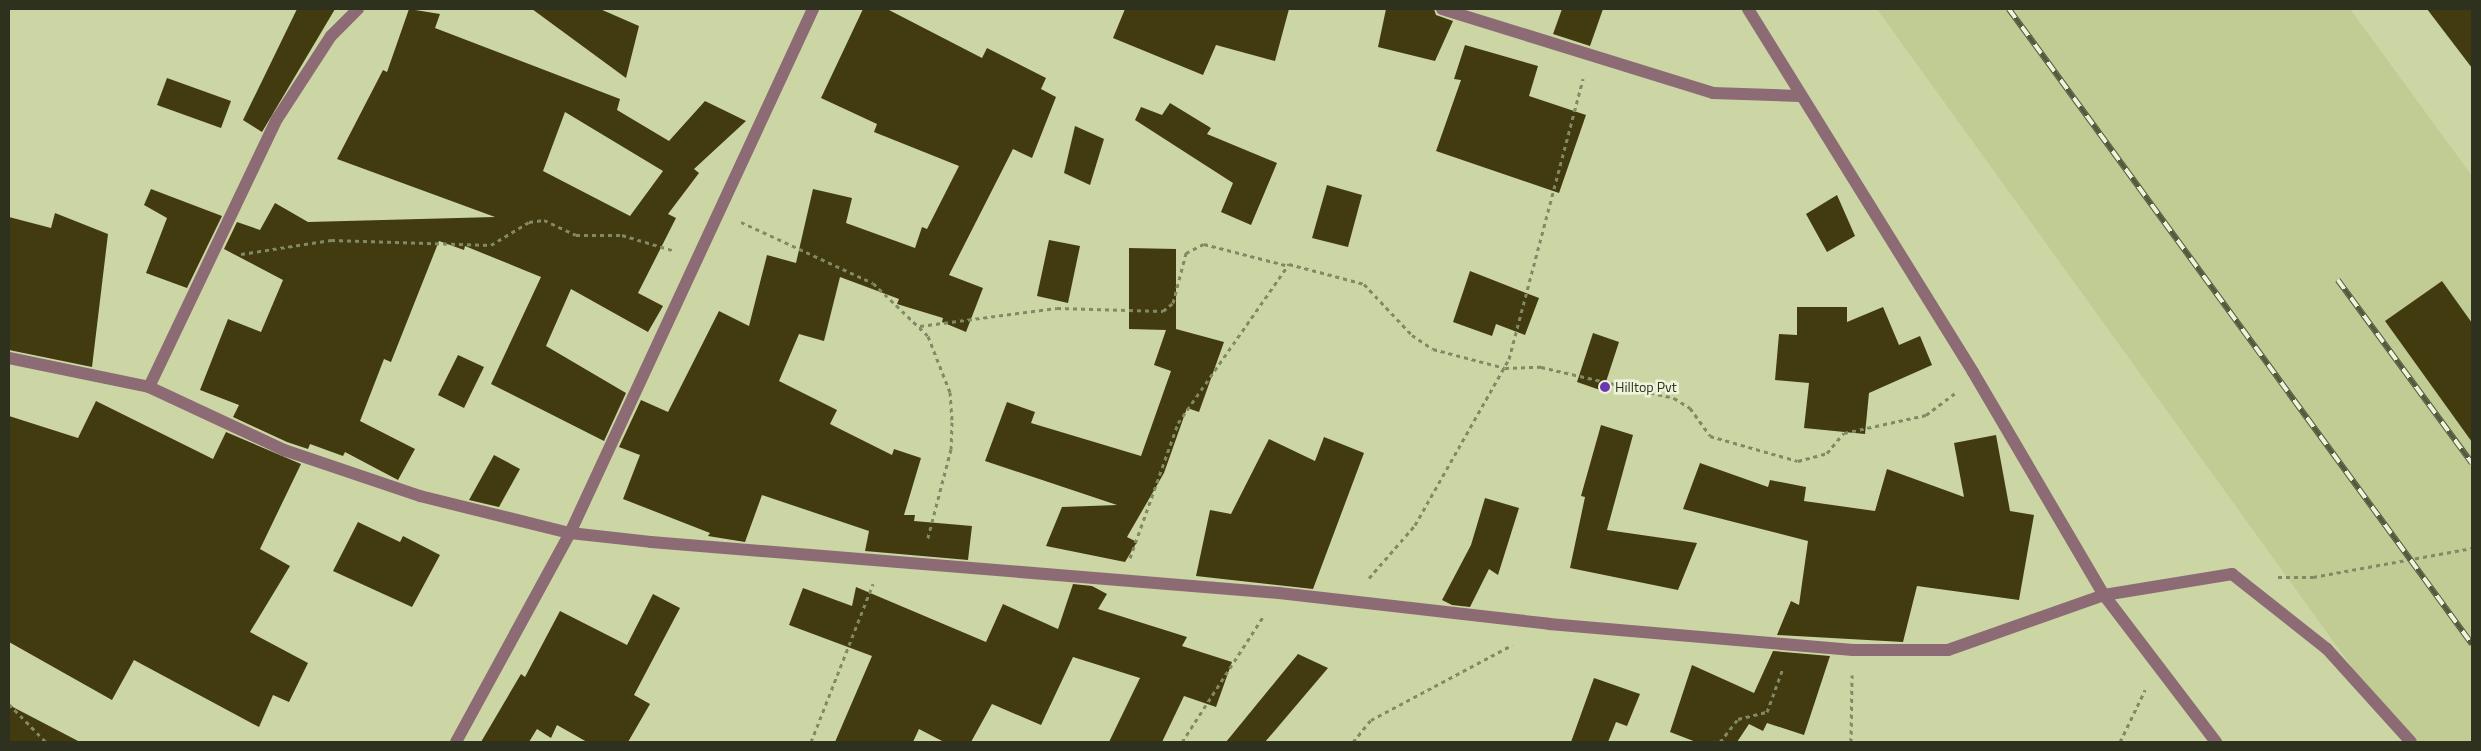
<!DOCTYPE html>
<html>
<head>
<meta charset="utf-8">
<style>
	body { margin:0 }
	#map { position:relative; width:2481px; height:751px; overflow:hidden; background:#cbd6a4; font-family:"Titillium Web",sans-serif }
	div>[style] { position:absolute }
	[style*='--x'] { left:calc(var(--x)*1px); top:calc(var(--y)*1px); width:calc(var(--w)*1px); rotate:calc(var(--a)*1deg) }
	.built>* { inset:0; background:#c0cc93 }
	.building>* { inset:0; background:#433b10 }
	.path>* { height:3px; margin-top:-1.5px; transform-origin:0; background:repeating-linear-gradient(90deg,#818965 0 4px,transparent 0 8px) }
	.minor>* { height:12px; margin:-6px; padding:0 6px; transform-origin:6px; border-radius:6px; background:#8d6b75 }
	.rail>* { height:5.5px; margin-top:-2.75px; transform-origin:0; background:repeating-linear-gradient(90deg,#eef4db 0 11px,#545a3f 0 22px); box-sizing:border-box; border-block:1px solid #545a3f }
	.dots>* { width:14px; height:14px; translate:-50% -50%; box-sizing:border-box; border:2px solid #eef4db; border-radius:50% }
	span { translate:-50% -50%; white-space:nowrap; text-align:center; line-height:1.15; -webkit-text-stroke:5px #eef4db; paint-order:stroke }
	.poi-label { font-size:14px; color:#2d311e }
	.left { translate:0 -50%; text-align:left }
	.frame { position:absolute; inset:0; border:10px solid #2d311e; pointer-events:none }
</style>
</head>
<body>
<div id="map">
	<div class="built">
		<i style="clip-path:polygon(1877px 9px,2350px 9px,2472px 176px,2472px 742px,2406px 742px)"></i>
	</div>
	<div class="building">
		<i style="clip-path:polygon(297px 9px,335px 9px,262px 132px,243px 120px)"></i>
		<i style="clip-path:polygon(evenodd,409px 9px,440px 14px,435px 28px,620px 99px,617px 110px,669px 141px,705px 101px,746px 121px,694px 169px,699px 173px,668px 214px,676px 218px,638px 293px,663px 306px,648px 332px,571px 289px,546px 346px,626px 393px,604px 441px,491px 384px,541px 277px,465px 246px,464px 250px,439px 241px,391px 362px,384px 359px,360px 421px,415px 449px,398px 480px,345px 452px,343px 456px,310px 444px,308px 449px,287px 442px,233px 417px,239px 405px,200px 390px,228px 319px,261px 332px,283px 280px,224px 249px,237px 222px,260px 230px,275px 203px,308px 222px,495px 217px,337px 159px,383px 70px,387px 72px,409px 9px,565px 112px,663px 171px,630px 216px,543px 171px,565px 112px)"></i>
		<i style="clip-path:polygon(532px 9px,600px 9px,639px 26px,626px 78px)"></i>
		<i style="clip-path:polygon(863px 9px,887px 9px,982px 58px,987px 48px,1046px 78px,1041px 89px,1056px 97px,1032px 158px,1013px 149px,949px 275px,983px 288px,966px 332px,942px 322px,943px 318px,897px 304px,899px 299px,840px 277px,824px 341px,799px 334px,779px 381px,837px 410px,830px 424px,892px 455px,894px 449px,921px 458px,904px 515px,915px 515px,914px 521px,972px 526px,968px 560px,865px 551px,869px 531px,762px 495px,745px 542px,708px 536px,710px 533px,623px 499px,640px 455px,619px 447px,641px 400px,668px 412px,719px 311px,749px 326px,767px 255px,796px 263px,813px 189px,852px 198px,846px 223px,915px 248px,922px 227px,927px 229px,959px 166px,874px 132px,877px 124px,821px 98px)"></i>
		<i style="clip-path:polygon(1125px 9px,1289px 9px,1275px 61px,1216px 45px,1203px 75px,1113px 38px)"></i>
		<i style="clip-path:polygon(1386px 9px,1434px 9px,1436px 15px,1453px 21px,1435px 61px,1378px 47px)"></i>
		<i style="clip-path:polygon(1562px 9px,1603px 9px,1590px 46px,1553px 34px)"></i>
		<i style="clip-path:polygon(2427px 9px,2472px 9px,2472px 68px)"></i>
		<i style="clip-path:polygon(1465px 45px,1538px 66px,1529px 96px,1586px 115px,1559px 193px,1436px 151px,1461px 80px,1454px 79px)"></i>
		<i style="clip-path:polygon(167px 78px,231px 101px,221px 128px,157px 105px)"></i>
		<i style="clip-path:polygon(1170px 103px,1211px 128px,1207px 134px,1277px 163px,1251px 225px,1221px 212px,1233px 183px,1135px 120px,1141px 107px,1162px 115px)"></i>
		<i style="clip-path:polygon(1075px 126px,1104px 139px,1090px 185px,1064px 173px)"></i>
		<i style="clip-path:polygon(1327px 185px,1362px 195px,1348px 247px,1312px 238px)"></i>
		<i style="clip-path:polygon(151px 189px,222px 216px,187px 288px,146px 273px,167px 218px,144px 205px)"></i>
		<i style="clip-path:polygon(1837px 195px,1855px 236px,1827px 252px,1806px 214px)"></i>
		<i style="clip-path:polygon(55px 213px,108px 234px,92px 367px,9px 350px,9px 217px,51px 228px)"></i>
		<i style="clip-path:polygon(1049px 240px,1080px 246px,1068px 303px,1037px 296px)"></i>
		<i style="clip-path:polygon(1129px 248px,1176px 249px,1176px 329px,1224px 342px,1199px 412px,1187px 408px,1164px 473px,1127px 537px,1137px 542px,1125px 562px,1046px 546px,1062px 507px,1117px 505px,985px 461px,1007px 402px,1035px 412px,1031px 423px,1141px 456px,1171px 371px,1154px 365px,1166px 330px,1129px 329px)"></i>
		<i style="clip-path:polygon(1470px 271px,1539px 298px,1525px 335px,1496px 324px,1492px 336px,1453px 322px)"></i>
		<i style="clip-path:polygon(2442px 281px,2472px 323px,2472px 442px,2385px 321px)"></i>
		<i style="clip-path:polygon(1797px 307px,1847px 307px,1847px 322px,1883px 307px,1899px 345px,1920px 336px,1932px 365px,1869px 393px,1865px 434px,1804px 428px,1809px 383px,1775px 380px,1779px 334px,1797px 335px)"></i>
		<i style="clip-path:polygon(1593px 333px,1619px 342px,1603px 391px,1577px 382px)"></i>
		<i style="clip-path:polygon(458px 355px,484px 367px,464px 408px,438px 395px)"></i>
		<i style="clip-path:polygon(96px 401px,213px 459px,226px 432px,301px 464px,260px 549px,290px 566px,250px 632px,308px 663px,289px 702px,273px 695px,259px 727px,134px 660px,112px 700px,9px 642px,9px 416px,78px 438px)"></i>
		<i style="clip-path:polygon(1601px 425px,1633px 435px,1607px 530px,1697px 543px,1678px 590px,1570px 568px,1585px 497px,1581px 496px)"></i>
		<i style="clip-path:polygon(1996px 435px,2010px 511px,2034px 515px,2019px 600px,1917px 586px,1903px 642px,1777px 635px,1791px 601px,1799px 605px,1808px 541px,1683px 509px,1700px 463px,1768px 487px,1770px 480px,1806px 487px,1804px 501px,1875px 511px,1887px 469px,1964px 497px,1954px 443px)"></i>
		<i style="clip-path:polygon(1324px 437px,1364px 453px,1313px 589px,1196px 576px,1210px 510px,1231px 514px,1269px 439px,1315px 461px)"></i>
		<i style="clip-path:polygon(494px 455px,520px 469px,499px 507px,469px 500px)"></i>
		<i style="clip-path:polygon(1485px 498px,1519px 508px,1498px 575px,1489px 569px,1470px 607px,1452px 605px,1442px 600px,1471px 545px)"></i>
		<i style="clip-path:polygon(358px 522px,400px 542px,403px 536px,440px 555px,412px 607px,333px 571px)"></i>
		<i style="clip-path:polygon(1073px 584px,1092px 586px,1107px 594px,1098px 609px,1187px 637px,1182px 646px,1232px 662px,1216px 707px,1184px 696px,1162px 742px,1109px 742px,1140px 678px,1073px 657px,1041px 725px,992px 704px,971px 742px,944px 742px,919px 729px,913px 742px,835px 742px,872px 656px,789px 625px,803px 588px,852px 606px,856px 587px,986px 642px,1003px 604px,1058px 629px)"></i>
		<i style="clip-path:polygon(653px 594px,680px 608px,634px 695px,650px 704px,628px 742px,587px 742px,557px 725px,551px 738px,537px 729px,529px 742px,481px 742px,521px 674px,525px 677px,560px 611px,627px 645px)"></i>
		<i style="clip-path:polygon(1773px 651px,1830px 656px,1804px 735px,1767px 723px,1763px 731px,1749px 724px,1737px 742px,1696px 742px,1670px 732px,1692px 665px,1754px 693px)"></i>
		<i style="clip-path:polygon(1298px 654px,1328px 668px,1265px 742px,1226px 742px)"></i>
		<i style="clip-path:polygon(1594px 678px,1640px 694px,1627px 726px,1616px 722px,1608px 742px,1571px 742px)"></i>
		<i style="clip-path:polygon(9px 705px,80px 742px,9px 742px)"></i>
	</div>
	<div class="path">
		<i style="--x:741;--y:222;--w:145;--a:24.8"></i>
		<i style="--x:873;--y:283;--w:76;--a:43.9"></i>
		<i style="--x:928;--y:336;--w:60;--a:68.6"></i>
		<i style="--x:950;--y:392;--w:30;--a:86"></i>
		<i style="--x:952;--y:422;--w:27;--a:92"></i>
		<i style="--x:951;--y:449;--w:95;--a:104.6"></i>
		<i style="--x:241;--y:254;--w:91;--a:-8.8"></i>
		<i style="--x:331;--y:240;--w:160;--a:1.8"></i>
		<i style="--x:491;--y:245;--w:44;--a:-31.2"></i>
		<i style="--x:529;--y:222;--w:15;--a:-8"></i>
		<i style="--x:544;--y:220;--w:35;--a:25"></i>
		<i style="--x:576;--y:235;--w:46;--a:0"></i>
		<i style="--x:622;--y:235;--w:55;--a:16.8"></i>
		<i style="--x:920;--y:326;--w:138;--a:-7.5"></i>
		<i style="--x:1057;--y:308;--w:106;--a:1.6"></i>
		<i style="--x:1163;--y:311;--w:13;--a:-39"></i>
		<i style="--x:1173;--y:303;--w:52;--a:-75.4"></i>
		<i style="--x:1186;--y:253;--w:20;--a:-27"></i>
		<i style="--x:1204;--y:244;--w:84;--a:14.5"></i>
		<i style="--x:1130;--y:558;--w:143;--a:-70.4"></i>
		<i style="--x:1178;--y:423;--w:194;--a:-55.1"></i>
		<i style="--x:1289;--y:264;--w:78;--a:14.9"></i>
		<i style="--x:1364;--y:284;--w:70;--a:46.7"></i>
		<i style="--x:1412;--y:335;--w:25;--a:34"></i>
		<i style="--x:1433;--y:349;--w:74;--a:14.8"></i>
		<i style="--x:1505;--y:368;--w:36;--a:-2"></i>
		<i style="--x:1541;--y:367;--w:137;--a:13.1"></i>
		<i style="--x:1674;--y:398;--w:19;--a:32"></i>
		<i style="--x:1690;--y:408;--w:34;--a:54"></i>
		<i style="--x:1710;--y:436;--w:91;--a:15.9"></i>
		<i style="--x:1798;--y:461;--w:30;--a:-15"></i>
		<i style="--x:1827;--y:453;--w:26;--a:-50"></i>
		<i style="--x:1844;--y:433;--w:84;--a:-12.4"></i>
		<i style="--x:1926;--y:415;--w:39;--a:-37"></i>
		<i style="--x:2278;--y:577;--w:35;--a:0"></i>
		<i style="--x:2313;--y:577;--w:162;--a:-10.3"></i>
		<i style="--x:1369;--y:578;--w:70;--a:-49"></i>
		<i style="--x:1415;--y:525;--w:191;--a:-60.5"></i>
		<i style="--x:1509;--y:359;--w:290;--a:-75.2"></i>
		<i style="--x:9;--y:704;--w:53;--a:45.8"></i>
		<i style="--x:811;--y:742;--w:170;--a:-68.6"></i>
		<i style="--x:1182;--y:742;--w:149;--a:-57.1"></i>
		<i style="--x:1353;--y:742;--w:28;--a:-51"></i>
		<i style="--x:1371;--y:720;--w:160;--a:-28"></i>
		<i style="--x:1720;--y:742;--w:29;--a:-52"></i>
		<i style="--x:1738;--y:719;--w:30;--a:-14"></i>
		<i style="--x:1767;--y:712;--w:47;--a:-70"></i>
		<i style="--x:1851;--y:742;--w:67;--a:-89.1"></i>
		<i style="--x:2120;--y:742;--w:58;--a:-64.3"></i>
	</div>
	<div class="minor">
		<i style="--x:1442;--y:9;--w:284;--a:17.2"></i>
		<i style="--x:1713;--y:93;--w:86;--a:2"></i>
		<i style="--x:1748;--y:9;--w:427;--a:58.2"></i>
		<i style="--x:1973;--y:372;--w:259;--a:59.6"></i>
		<i style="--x:2104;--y:595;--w:185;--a:52.7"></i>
		<i style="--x:9;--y:358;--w:143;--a:11.7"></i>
		<i style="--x:149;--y:387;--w:149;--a:25"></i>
		<i style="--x:284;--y:450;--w:144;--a:18.7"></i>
		<i style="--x:420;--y:496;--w:154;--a:13.9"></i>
		<i style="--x:570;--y:533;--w:81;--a:6.3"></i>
		<i style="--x:651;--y:542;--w:630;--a:4.64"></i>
		<i style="--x:1279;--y:593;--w:272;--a:6.5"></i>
		<i style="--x:1549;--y:624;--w:305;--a:4.9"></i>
		<i style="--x:1853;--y:650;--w:95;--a:0"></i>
		<i style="--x:1948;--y:650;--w:165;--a:-19.4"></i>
		<i style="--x:2104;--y:595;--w:130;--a:-9.3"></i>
		<i style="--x:2232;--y:574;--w:121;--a:38.3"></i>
		<i style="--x:2327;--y:649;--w:125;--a:47.9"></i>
		<i style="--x:149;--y:387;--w:297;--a:-64.5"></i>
		<i style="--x:277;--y:119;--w:99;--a:-57"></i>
		<i style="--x:331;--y:36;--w:38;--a:-45"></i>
		<i style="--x:456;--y:742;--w:238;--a:-61.4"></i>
		<i style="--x:570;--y:533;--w:578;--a:-65.12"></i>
	</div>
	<div class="rail">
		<i style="--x:2009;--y:9;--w:786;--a:53.9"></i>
		<i style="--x:2338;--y:280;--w:227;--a:53.8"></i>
	</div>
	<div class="dots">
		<i style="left:1605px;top:387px;background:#6937af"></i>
	</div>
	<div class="poi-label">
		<span class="left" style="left:1615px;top:387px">Hilltop Pvt</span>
	</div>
	<div class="frame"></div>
</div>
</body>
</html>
